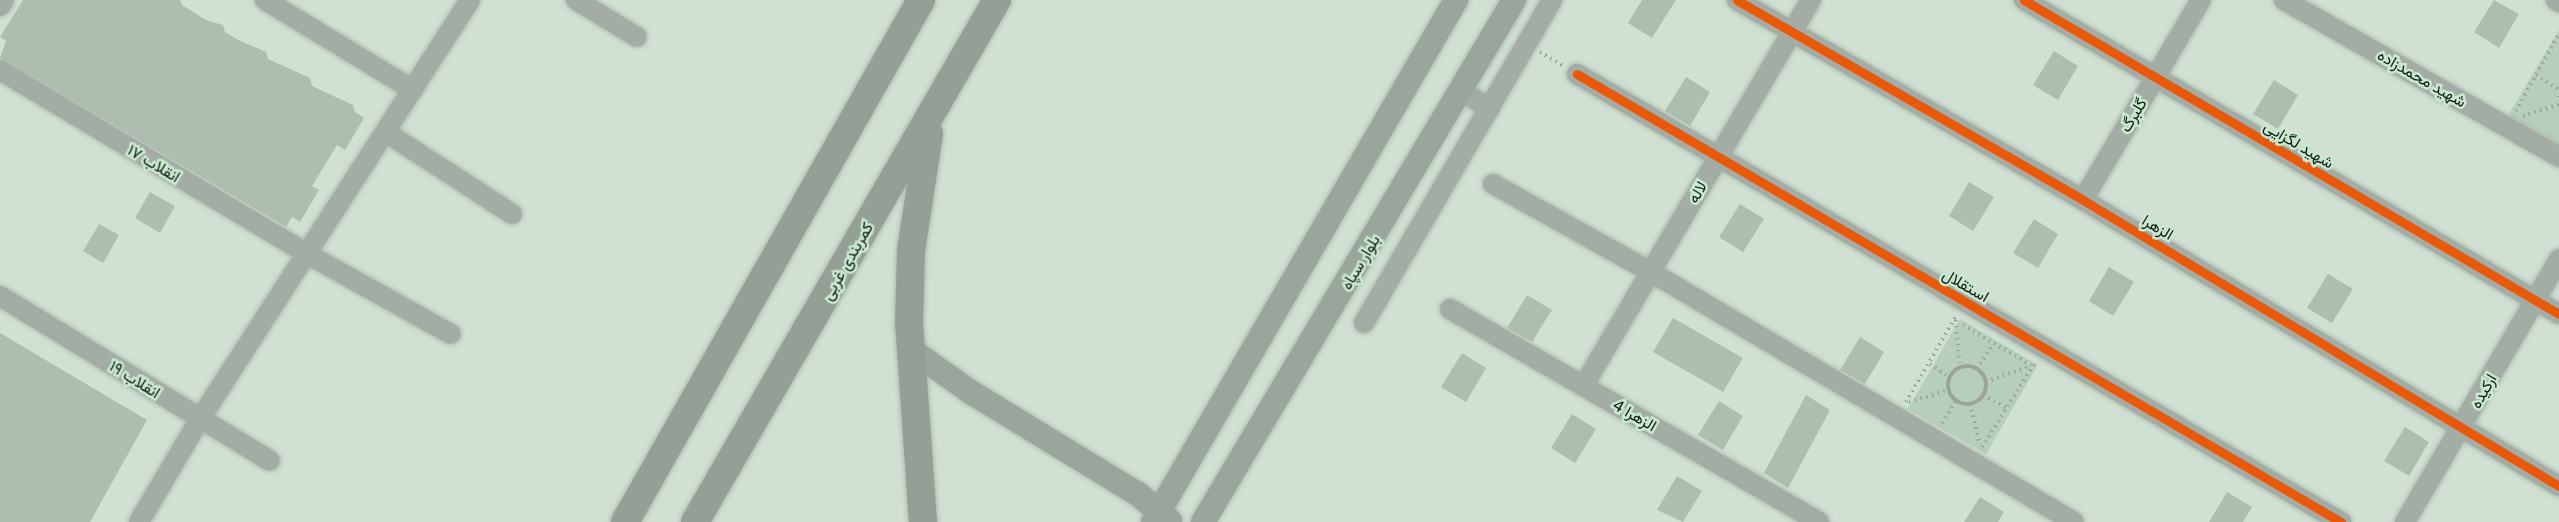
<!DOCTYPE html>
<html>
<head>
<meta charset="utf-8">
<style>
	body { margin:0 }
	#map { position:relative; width:2559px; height:522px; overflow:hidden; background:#d0e1d3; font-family:"Golos Text",Vazirmatn,sans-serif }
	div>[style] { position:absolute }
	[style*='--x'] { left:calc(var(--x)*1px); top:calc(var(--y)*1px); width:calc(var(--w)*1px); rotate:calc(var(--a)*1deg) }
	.green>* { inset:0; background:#b6ceba }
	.building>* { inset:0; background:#adbeb0 }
	.path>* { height:4px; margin-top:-2px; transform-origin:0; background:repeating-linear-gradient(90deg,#9aa49d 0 1.5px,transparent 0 6px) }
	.path>.ring { margin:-2px; padding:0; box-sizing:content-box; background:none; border:4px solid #9aa49d; border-radius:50% }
	.roads { filter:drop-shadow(0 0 2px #b0bcb2) drop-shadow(0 0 2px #b0bcb2) }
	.minor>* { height:20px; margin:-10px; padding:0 10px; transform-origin:10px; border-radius:10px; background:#a3aca5 }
	.major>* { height:24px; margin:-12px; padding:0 12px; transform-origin:12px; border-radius:12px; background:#99a69c }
	.highway>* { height:28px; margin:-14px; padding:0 14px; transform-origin:14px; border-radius:14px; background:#94a096 }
	.cycleway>* { height:9px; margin:-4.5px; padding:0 4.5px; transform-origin:4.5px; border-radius:4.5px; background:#e8590c }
	span { translate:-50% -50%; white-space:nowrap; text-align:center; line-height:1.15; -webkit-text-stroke:5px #c9e8cf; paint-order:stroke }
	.street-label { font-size:16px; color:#131e15 }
</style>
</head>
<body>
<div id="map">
	<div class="green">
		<i style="clip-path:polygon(2559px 30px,2559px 151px,2506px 119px)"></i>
		<i style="clip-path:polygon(1960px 319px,2038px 365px,1986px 454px,1908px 409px)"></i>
	</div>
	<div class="building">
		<i style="clip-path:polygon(23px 0,180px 0,182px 5px,206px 20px,223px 25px,225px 32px,238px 40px,266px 52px,268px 59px,310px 78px,312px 86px,353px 105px,355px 112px,364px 118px,345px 150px,337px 145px,312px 186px,319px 190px,300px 222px,292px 217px,286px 227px,0 58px,6px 41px,0 37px)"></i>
		<i style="clip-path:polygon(1642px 0,1676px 0,1652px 38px,1628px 23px)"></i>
		<i style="clip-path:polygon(2494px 0,2519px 14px,2499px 48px,2474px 32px)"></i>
		<i style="clip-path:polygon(2054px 51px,2078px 66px,2058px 100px,2033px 85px)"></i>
		<i style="clip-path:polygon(1686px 77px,1710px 92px,1690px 126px,1665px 111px)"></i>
		<i style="clip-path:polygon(2274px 80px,2298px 95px,2278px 129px,2253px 114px)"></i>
		<i style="clip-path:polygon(1969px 182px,1994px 197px,1973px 231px,1949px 216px)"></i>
		<i style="clip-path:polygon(150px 192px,175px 206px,160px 233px,135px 218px)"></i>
		<i style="clip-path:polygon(1740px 204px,1764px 219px,1743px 252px,1719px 237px)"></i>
		<i style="clip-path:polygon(2034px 219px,2058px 234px,2038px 268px,2013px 253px)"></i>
		<i style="clip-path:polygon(99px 224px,119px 235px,103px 263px,83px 251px)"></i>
		<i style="clip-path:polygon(2109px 267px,2134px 282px,2113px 316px,2089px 301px)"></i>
		<i style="clip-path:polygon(2328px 274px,2353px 289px,2332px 323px,2307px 308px)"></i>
		<i style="clip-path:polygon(1527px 295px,1552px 310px,1532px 342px,1507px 328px)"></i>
		<i style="clip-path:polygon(1673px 318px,1743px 358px,1723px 392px,1653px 352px)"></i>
		<i style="clip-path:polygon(0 333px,147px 420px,90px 522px,0 522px)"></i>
		<i style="clip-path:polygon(1860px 337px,1884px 352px,1865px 384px,1840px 370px)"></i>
		<i style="clip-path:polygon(1462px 353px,1486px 368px,1466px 402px,1441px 387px)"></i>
		<i style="clip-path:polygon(1806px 395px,1830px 410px,1788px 488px,1764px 473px)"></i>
		<i style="clip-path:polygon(1719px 401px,1743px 416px,1723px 450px,1698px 435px)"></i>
		<i style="clip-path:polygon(1572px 414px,1596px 429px,1575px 463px,1551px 448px)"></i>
		<i style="clip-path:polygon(2405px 427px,2429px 442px,2409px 476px,2384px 461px)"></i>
		<i style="clip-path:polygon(1677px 476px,1702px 491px,1683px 522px,1657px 510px)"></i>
		<i style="clip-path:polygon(2227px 492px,2252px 507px,2243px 522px,2209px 522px)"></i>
		<i style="clip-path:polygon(1980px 497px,2004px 512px,1998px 522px,1964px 522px)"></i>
	</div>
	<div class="path">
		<i style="--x:1540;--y:52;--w:26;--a:31"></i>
		<i style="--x:2536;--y:75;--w:27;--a:33"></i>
		<i style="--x:2559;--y:96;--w:3;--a:90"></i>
		<i style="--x:2516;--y:111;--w:89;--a:-61.1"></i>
		<i style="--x:2523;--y:116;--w:38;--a:-18"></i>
		<i style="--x:1956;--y:320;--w:47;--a:85.1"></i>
		<i style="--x:1963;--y:325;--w:79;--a:30.5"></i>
		<i style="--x:1930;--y:364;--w:23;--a:34"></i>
		<i class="ring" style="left:1948px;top:366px;width:34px;height:34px"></i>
		<i style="--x:1977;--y:369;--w:30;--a:-57"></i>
		<i style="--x:1986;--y:382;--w:47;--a:-20"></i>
		<i style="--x:1983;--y:395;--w:26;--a:29"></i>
		<i style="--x:1906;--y:402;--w:99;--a:-59.8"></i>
		<i style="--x:1909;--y:402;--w:41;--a:-17.1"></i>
		<i style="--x:1970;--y:404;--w:41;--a:76"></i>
		<i style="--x:1942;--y:423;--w:26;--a:-58"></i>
		<i style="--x:1982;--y:447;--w:98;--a:-57.9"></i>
	</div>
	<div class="roads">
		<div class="minor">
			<i style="--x:265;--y:0;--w:173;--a:31.3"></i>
			<i style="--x:576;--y:0;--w:71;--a:31.2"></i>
			<i style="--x:1737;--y:0;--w:400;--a:30"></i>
			<i style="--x:2083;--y:200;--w:555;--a:31"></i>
			<i style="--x:2024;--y:0;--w:620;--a:30.41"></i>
			<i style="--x:2284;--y:0;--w:317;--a:29.7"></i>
			<i style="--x:2556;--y:0;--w:4;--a:34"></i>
			<i style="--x:0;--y:6;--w:7;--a:-56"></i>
			<i style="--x:0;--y:70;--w:360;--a:30.9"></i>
			<i style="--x:309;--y:255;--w:162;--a:29.1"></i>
			<i style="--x:1577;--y:74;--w:886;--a:30.39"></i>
			<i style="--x:1461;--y:90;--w:34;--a:34"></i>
			<i style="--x:387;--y:133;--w:149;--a:32.9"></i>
			<i style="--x:1493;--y:184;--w:181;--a:29.1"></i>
			<i style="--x:1651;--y:272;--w:491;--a:30.6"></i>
			<i style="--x:2083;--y:200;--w:232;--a:-59.5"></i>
			<i style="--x:0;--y:296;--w:316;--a:31.4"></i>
			<i style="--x:1450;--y:309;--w:426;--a:30"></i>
			<i style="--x:1364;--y:323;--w:374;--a:-59.8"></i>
			<i style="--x:1584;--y:385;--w:447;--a:-59.5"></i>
			<i style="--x:139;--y:522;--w:120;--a:-59.4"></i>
			<i style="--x:200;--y:419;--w:498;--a:-57.2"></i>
			<i style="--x:2405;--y:522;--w:305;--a:-59.6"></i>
		</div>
		<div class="major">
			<i style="--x:910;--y:349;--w:72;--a:35.4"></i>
			<i style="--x:969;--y:391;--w:198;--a:31.4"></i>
			<i style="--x:1138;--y:494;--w:42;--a:40.2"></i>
			<i style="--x:1153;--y:522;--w:604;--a:-59.87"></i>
			<i style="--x:1203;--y:522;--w:608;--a:-59.21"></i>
		</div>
		<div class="highway">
			<i style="--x:625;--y:522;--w:600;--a:-60.44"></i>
			<i style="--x:695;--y:522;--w:603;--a:-59.95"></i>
			<i style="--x:923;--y:522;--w:200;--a:-94"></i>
			<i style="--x:909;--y:322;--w:71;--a:-88.4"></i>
			<i style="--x:911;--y:251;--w:119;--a:-81.3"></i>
		</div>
	</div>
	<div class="cycleway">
		<i style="--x:1737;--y:0;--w:400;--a:30"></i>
		<i style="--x:2083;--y:200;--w:555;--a:31"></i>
		<i style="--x:2024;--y:0;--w:620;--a:30.41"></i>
		<i style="--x:1577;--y:74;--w:886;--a:30.39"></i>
	</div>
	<div class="street-label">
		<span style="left:2422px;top:78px;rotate:30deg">شهید محمدزاده</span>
		<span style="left:2133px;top:115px;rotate:-59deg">گلبرگ</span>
		<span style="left:2299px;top:144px;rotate:31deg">شهید لگزایی</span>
		<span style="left:154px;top:163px;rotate:31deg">انقلاب ۱۷</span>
		<span style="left:1697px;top:192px;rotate:-60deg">لاله</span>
		<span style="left:2158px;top:227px;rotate:31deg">الزهرا</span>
		<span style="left:847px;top:261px;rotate:-60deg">کمربندی غربی</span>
		<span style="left:1360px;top:262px;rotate:-59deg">بلوار سپاه</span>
		<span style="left:1966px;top:285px;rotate:30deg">استقلال</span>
		<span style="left:135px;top:379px;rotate:32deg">انقلاب ۱۹</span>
		<span style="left:2483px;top:391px;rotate:-60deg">ارکیده</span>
		<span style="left:1635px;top:415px;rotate:30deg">الزهرا 4</span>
	</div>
</div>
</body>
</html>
